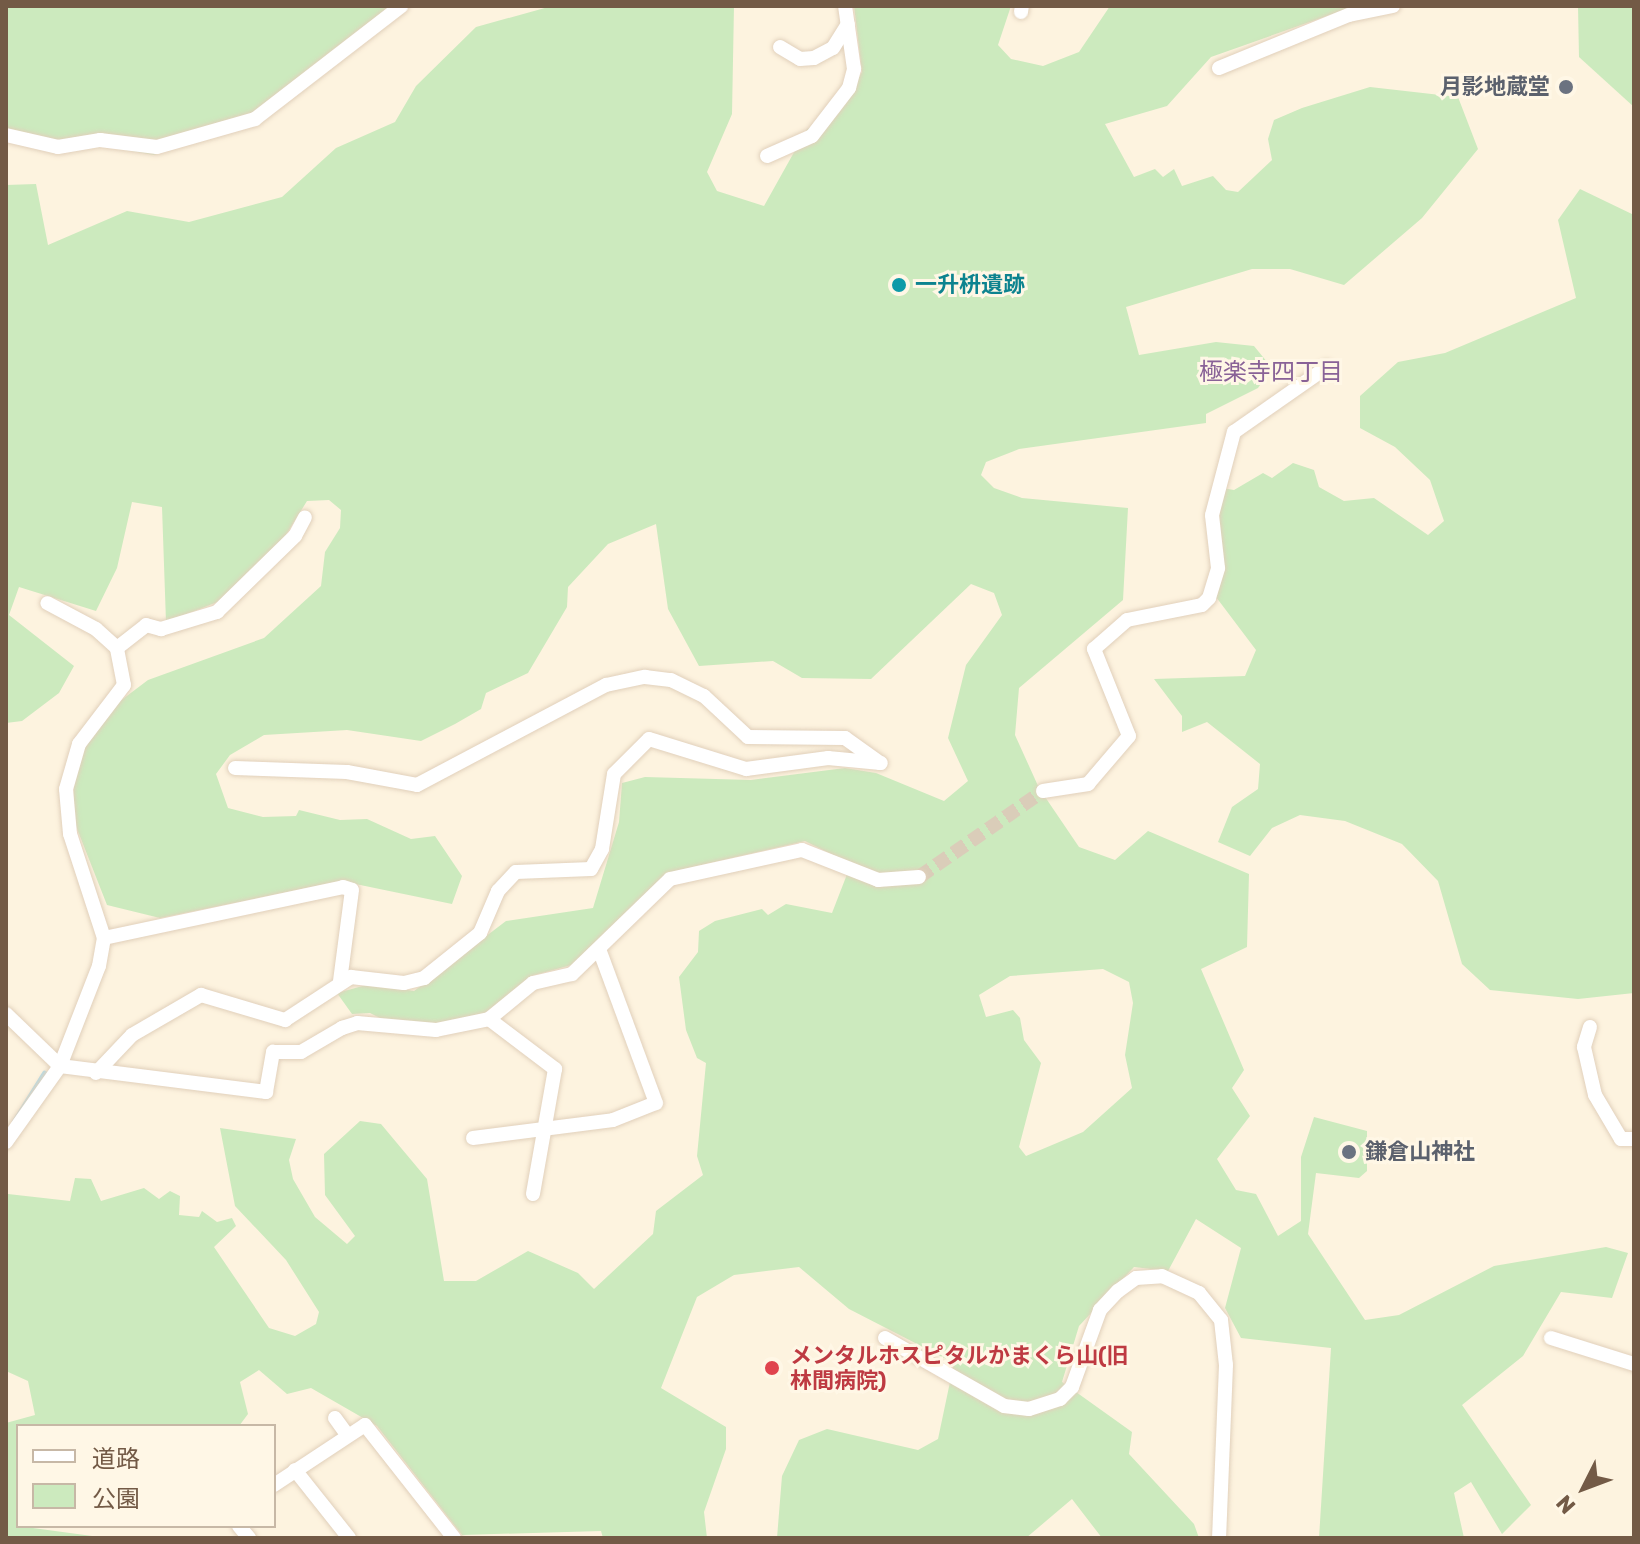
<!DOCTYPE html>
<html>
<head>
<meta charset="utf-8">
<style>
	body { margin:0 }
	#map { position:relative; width:1640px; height:1544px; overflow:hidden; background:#fdf3df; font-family:Rubik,"Noto Sans JP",sans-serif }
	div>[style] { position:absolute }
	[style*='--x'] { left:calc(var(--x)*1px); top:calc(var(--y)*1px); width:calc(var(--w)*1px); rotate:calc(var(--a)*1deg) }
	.green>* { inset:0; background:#cceabe }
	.stream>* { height:5px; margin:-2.5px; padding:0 2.5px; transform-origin:2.5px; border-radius:2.5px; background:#b4dbe6 }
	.street-tunnel>* { height:14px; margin-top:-7px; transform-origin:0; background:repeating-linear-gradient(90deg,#dacdb9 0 14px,transparent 0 21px) }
	.roads { filter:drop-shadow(0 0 2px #e1d0bb) drop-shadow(0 0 2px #e1d0bb) }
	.street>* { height:14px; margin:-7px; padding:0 7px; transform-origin:7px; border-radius:7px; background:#fff }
	.dots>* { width:22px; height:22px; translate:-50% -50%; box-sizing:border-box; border:4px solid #fff7e6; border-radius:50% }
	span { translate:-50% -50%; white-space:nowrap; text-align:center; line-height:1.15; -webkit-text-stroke:6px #fff7e6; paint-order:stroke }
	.worship-label { font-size:22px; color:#5b616d; font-weight:700 }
	.right { translate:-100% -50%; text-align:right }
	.left { translate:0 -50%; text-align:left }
	.culture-label { font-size:22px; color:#0d838f; font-weight:700 }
	.health-label { font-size:22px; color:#be3a42; font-weight:700 }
	.neighbourhood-label { font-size:24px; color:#896297 }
	.frame { position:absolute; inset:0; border:8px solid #735a46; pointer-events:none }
	.legend { position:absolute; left:16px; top:1424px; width:260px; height:104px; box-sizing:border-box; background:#fff7e6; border:2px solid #c7b8a6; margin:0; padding:10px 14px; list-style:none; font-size:24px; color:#735a46 }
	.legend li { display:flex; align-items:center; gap:16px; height:40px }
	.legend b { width:40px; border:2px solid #c7b8a6 }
	.north { position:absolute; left:1544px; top:1448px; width:80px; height:80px; -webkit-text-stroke:6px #fff7e6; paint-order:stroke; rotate:228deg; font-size:22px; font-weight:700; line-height:32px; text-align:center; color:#735a46 }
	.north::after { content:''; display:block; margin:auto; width:28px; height:36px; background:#735a46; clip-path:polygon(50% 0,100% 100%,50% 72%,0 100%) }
</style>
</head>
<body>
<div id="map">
	<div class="green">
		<i style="clip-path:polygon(6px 6px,390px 6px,249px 116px,154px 155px,91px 144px,6px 140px)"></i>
		<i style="clip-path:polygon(evenodd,552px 6px,734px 6px,732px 114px,707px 172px,717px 191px,764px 206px,807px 129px,839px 113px,862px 72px,854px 6px,1011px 6px,998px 45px,1011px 59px,1043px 66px,1079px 52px,1110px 6px,1355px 6px,1211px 57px,1167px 106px,1105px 124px,1134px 177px,1155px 169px,1163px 177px,1174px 169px,1182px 186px,1213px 176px,1226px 190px,1238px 192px,1272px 160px,1268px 139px,1274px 120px,1302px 108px,1370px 87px,1458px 97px,1478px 149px,1422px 218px,1344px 285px,1290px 269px,1252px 269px,1126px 307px,1139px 355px,1216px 342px,1254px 346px,1272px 368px,1258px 388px,1206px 414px,1206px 423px,1019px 449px,986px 462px,981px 475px,994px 488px,1022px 498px,1128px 508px,1123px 600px,1019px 688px,1015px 735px,1039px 788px,1079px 847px,1115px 860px,1148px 831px,1249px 874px,1247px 947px,1201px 969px,1244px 1070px,1232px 1088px,1250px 1116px,1217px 1159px,1236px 1190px,1256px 1194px,1278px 1236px,1301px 1221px,1301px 1157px,1314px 1117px,1367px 1131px,1367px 1171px,1359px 1178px,1316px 1173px,1308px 1234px,1365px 1320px,1399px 1315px,1494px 1266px,1606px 1247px,1628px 1253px,1612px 1298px,1561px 1292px,1523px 1356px,1462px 1405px,1531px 1505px,1502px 1534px,1471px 1482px,1454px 1493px,1464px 1538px,1319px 1538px,1331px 1348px,1241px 1338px,1225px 1308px,1241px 1248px,1196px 1219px,1168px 1271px,1134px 1267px,1079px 1326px,1062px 1382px,1132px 1432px,1129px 1454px,1194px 1524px,1199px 1538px,1102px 1538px,1072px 1499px,1026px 1538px,777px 1538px,782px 1476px,799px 1440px,827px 1429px,918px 1450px,938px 1439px,954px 1363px,849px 1309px,799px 1267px,734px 1275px,697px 1297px,661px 1388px,726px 1427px,726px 1449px,704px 1512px,707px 1538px,603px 1538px,601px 1531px,462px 1535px,377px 1426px,311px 1388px,287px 1394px,259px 1370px,240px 1382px,248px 1414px,239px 1426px,18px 1426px,18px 1526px,107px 1538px,6px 1538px,6px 1423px,35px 1415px,28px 1381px,6px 1371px,6px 1184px,8px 1194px,70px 1201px,75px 1178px,91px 1179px,101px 1201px,144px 1188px,159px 1199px,170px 1191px,180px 1196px,179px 1215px,199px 1217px,202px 1211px,217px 1222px,232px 1218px,236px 1226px,214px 1247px,269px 1328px,295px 1336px,316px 1324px,319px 1312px,286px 1260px,235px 1206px,220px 1128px,296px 1139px,289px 1160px,293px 1179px,315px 1217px,347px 1244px,355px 1236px,325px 1195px,324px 1154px,360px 1121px,381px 1124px,427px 1179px,444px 1281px,476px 1281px,528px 1251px,578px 1273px,594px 1289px,653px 1234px,656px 1211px,703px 1175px,697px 1156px,706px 1063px,697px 1058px,686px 1030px,679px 977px,698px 952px,699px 931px,715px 921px,762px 909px,768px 915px,786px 904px,832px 913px,851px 864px,805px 841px,693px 867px,575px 964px,531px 976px,503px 1006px,482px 1016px,425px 1026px,386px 1021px,370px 1013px,352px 1014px,337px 993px,370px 984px,414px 991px,506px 921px,593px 908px,619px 822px,622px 783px,645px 777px,751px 780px,845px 768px,876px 773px,944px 801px,968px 781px,948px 738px,966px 665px,1002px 615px,994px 593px,971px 584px,871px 679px,802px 678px,773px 661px,699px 666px,668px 609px,656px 524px,608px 544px,568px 587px,567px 607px,528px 673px,486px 693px,481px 709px,455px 724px,421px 741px,347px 730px,264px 735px,230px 755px,216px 774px,228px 808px,263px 817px,296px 816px,299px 810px,340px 820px,367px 819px,411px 839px,435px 836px,462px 876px,452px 904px,341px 881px,160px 918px,107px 905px,72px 816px,76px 760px,99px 717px,148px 680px,264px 638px,321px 586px,325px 552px,340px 528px,341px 510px,329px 500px,307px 501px,266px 567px,233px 596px,166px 622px,162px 507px,132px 502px,117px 568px,96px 611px,19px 587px,9px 615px,74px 666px,59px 693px,22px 721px,6px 723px,6px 185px,36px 184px,48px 245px,127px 211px,189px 222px,282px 197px,336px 148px,395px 122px,416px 86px,476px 27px,552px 6px,1103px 969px,1129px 982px,1133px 1003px,1125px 1055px,1132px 1088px,1083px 1132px,1026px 1156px,1019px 1147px,1041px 1063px,1024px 1040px,1020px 1018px,1013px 1010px,986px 1017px,979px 995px,1010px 976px,1103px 969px)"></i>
		<i style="clip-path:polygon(1578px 6px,1634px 6px,1634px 107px,1579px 57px)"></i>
		<i style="clip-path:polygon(1580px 189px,1634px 215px,1634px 993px,1578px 999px,1490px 990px,1462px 964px,1438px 881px,1402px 844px,1345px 821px,1300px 815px,1272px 828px,1250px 856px,1218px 842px,1232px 807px,1258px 789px,1260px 764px,1207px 722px,1182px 732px,1182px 716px,1154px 679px,1245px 676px,1256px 650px,1213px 593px,1222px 488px,1234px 490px,1263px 473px,1272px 478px,1293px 463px,1314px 470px,1319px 487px,1344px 501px,1374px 498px,1428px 535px,1444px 521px,1430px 480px,1395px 447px,1360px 428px,1360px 396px,1398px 362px,1445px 353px,1576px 298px,1558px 220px)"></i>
	</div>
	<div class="stream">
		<i style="--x:14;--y:1121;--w:57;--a:-58"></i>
	</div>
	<div class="street-tunnel">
		<i style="--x:919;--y:877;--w:151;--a:-34.7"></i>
	</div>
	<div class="roads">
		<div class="street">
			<i style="--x:1021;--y:12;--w:6;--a:-81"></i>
			<i style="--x:780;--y:47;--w:23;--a:31"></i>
			<i style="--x:800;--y:59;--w:14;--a:-4"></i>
			<i style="--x:814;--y:58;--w:21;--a:-28"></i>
			<i style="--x:833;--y:48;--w:28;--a:-58"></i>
			<i style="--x:1219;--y:68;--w:140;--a:-22.2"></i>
			<i style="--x:1349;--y:15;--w:45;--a:-11.6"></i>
			<i style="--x:6;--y:135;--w:53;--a:13"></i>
			<i style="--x:58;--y:147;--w:43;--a:-9.5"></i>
			<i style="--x:100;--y:140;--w:57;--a:7"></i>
			<i style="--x:157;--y:147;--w:102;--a:-15.9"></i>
			<i style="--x:255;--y:119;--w:185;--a:-37.7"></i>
			<i style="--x:767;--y:156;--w:49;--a:-24"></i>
			<i style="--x:812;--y:136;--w:61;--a:-52.4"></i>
			<i style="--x:849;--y:88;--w:20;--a:-75"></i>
			<i style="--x:854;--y:69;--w:64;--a:-98.1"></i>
			<i style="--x:117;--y:648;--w:37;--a:-38"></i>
			<i style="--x:146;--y:625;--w:16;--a:15"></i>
			<i style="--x:161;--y:629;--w:59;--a:-16.9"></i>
			<i style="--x:217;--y:612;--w:109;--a:-44.3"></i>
			<i style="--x:295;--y:536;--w:21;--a:-62"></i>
			<i style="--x:235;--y:768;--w:112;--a:2"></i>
			<i style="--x:347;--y:772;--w:71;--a:10.5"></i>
			<i style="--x:417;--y:785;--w:214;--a:-27.9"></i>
			<i style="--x:606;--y:685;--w:40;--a:-12"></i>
			<i style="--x:645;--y:677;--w:26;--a:7"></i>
			<i style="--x:671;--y:680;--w:37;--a:26"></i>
			<i style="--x:704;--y:696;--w:60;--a:43"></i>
			<i style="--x:748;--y:737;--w:97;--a:0.6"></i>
			<i style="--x:845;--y:738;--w:43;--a:35.5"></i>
			<i style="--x:1043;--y:791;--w:46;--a:-8.8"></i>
			<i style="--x:1088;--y:784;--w:63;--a:-49.5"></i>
			<i style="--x:1129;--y:736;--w:94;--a:-111.9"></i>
			<i style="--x:1094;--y:649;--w:44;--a:-41.3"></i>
			<i style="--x:1127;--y:620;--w:76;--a:-11.3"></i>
			<i style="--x:1202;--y:605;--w:10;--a:-45"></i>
			<i style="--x:1209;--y:598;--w:31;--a:-73"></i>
			<i style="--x:1218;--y:568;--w:53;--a:-96.5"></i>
			<i style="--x:1212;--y:515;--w:86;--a:-75.2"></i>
			<i style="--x:1234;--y:432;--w:113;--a:-35"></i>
			<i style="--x:104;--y:938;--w:244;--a:-12"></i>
			<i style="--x:343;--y:887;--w:9;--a:18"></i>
			<i style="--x:352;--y:890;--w:92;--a:97.5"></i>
			<i style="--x:6;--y:1014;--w:75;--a:43.9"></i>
			<i style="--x:60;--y:1066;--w:208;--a:7.2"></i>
			<i style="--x:266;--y:1092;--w:41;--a:-80.1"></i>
			<i style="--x:273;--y:1052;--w:28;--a:0"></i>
			<i style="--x:301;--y:1052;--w:48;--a:-30.3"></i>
			<i style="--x:342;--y:1028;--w:16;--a:-18"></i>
			<i style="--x:357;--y:1023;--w:79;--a:5.1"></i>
			<i style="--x:436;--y:1030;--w:54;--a:-11.7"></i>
			<i style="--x:489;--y:1019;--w:57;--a:-39.3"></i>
			<i style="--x:533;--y:983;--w:40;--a:-13"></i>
			<i style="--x:572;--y:974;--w:136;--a:-44.1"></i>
			<i style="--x:670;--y:879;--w:135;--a:-12.4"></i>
			<i style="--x:802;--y:850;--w:82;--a:21.5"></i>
			<i style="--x:878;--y:880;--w:41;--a:-4.2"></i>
			<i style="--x:489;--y:1019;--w:83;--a:37.1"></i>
			<i style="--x:555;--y:1069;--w:127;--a:100"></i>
			<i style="--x:1590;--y:1027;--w:21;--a:107"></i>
			<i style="--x:1584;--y:1047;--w:49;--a:77.1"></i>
			<i style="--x:1595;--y:1095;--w:51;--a:59.4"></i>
			<i style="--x:1621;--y:1139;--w:13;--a:0"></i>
			<i style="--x:96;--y:1073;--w:52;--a:-46.5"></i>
			<i style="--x:132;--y:1035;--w:80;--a:-30.1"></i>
			<i style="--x:201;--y:995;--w:88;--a:16.6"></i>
			<i style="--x:285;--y:1020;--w:79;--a:-33.1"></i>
			<i style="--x:351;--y:977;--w:53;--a:6.5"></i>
			<i style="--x:404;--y:983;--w:21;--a:-14"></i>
			<i style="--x:424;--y:978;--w:72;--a:-38.8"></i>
			<i style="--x:480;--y:933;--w:46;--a:-66.8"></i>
			<i style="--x:498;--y:891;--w:26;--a:-47"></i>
			<i style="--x:516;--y:872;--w:75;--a:-2.3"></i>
			<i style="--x:591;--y:869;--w:23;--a:-61"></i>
			<i style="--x:602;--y:849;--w:76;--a:-80.9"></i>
			<i style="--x:614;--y:774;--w:49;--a:-45"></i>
			<i style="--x:649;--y:739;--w:102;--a:17.2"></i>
			<i style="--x:746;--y:769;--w:83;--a:-7.6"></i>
			<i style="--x:828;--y:758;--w:53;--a:5.4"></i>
			<i style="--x:473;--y:1138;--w:141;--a:-7.3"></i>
			<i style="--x:613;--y:1120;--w:46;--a:-21.6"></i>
			<i style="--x:656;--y:1103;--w:164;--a:-110.3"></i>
			<i style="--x:6;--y:1142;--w:93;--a:-54.6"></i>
			<i style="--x:60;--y:1066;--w:107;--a:-68.7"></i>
			<i style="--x:99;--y:966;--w:28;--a:-80"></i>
			<i style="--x:104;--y:938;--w:109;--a:-108.1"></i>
			<i style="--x:70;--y:834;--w:45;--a:-95.1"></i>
			<i style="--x:66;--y:789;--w:47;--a:-73.9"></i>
			<i style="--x:79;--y:744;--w:74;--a:-52.7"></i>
			<i style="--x:124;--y:685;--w:38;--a:-101"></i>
			<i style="--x:117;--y:648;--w:28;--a:-138"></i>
			<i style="--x:96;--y:629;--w:55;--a:-152"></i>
			<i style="--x:885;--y:1338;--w:137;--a:29.7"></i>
			<i style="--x:1004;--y:1406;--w:25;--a:7"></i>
			<i style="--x:1029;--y:1409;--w:33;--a:-18"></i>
			<i style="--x:1060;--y:1399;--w:17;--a:-45"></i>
			<i style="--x:1072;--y:1387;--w:82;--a:-70"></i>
			<i style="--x:1100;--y:1310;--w:26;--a:-47"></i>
			<i style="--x:1118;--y:1291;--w:22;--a:-36"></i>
			<i style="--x:1136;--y:1278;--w:26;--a:-4"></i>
			<i style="--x:1162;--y:1276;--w:41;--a:24.7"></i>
			<i style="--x:1199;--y:1293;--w:35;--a:51"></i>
			<i style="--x:1221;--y:1320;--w:45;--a:83.7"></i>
			<i style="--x:1226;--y:1365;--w:173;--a:92.3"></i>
			<i style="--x:1551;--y:1338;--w:87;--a:17.4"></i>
			<i style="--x:335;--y:1418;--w:19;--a:54"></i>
			<i style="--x:295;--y:1470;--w:87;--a:51.5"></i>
			<i style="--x:274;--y:1485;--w:109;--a:-33.4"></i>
			<i style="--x:365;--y:1425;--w:144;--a:51.8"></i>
			<i style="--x:239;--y:1526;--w:16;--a:50"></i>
		</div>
	</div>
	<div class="dots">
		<i style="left:1566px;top:87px;background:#6b7280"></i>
		<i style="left:899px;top:285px;background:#0f9aa8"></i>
		<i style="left:1349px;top:1152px;background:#6b7280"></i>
		<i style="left:772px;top:1368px;background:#e0444e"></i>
	</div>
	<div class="worship-label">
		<span class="right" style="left:1550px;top:87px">月影地蔵堂</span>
		<span class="left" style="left:1365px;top:1152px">鎌倉山神社</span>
	</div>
	<div class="culture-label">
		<span class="left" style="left:915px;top:285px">一升枡遺跡</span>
	</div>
	<div class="health-label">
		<span class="left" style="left:790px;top:1368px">メンタルホスピタルかまくら山(旧<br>林間病院)</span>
	</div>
	<div class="neighbourhood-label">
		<span style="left:1271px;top:373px">極楽寺四丁目</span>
	</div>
	<div class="frame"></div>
	<ul class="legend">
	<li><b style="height:10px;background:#fff"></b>道路</li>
	<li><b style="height:22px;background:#cceabe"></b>公園</li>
	</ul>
	<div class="north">N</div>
</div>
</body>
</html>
